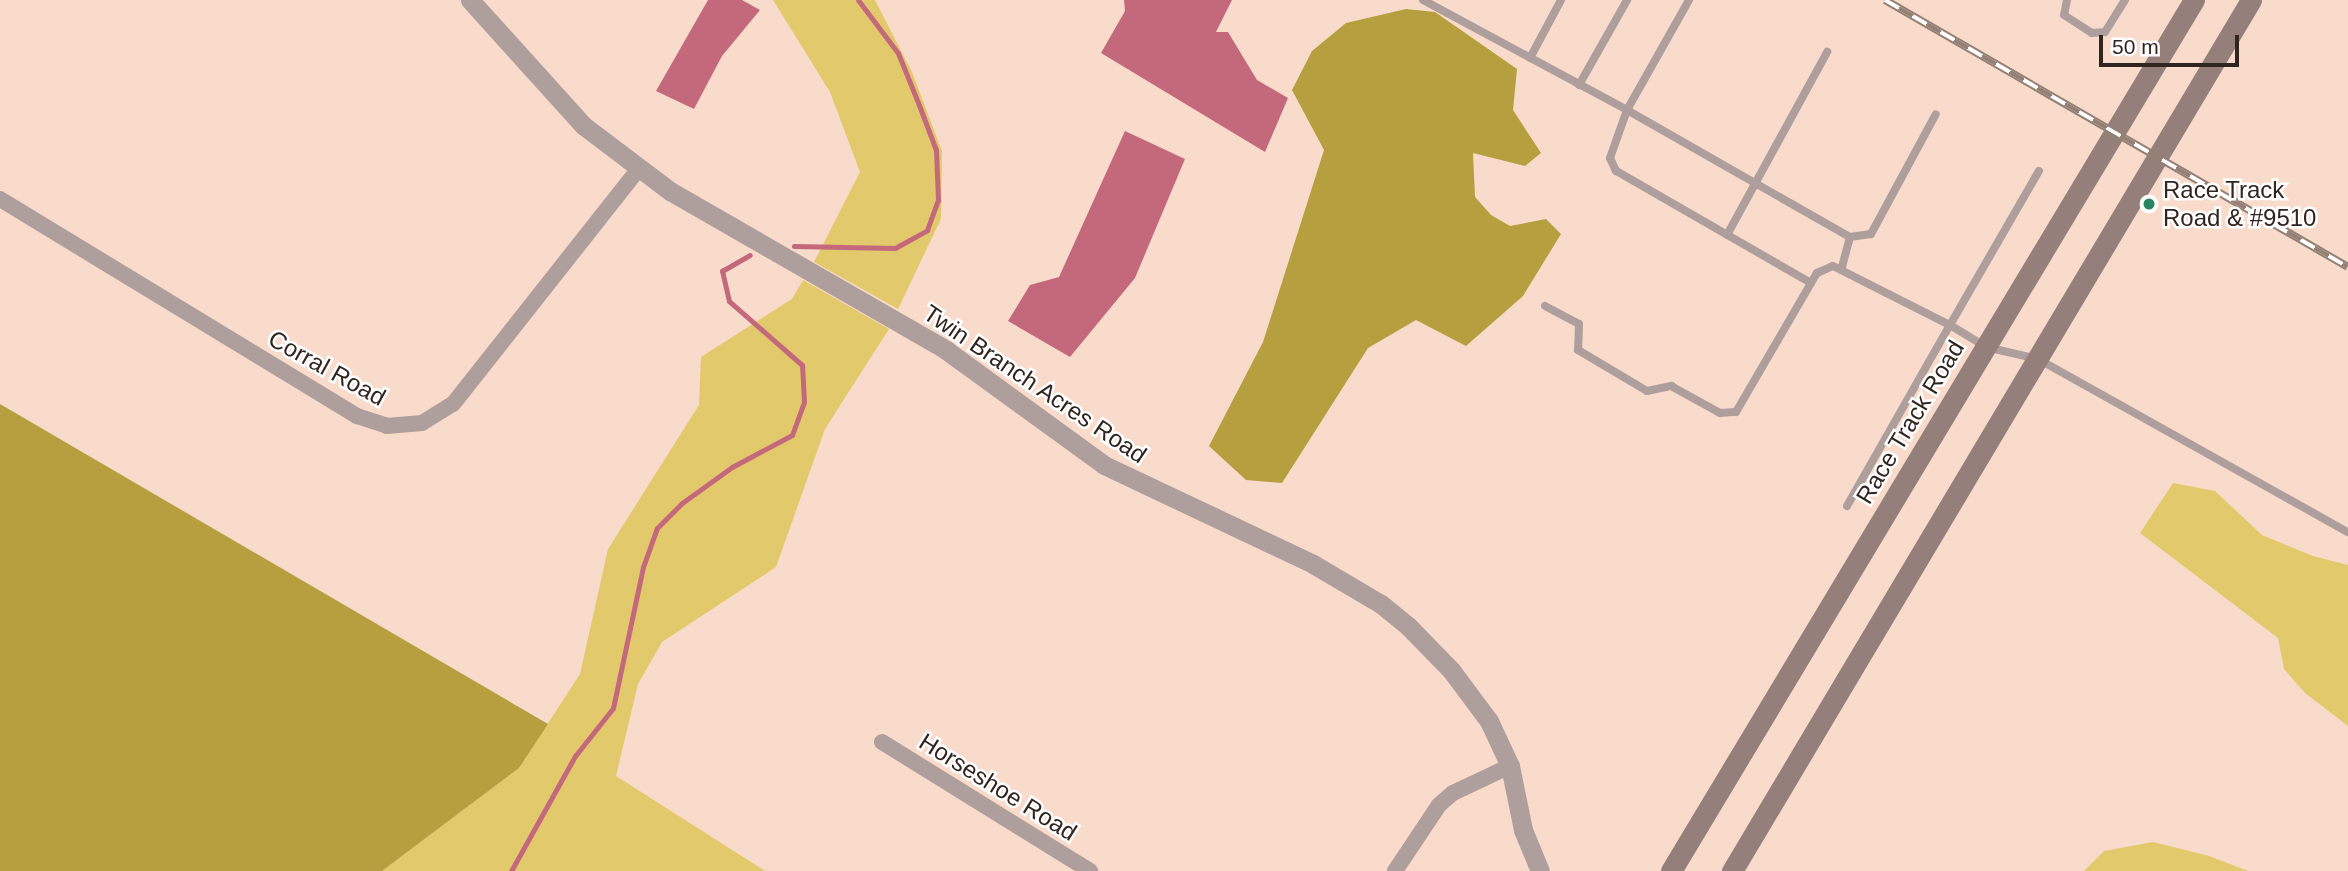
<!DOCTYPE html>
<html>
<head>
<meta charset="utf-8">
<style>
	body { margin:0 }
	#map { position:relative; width:2348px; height:871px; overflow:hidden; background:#f8dbca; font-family:Arial,sans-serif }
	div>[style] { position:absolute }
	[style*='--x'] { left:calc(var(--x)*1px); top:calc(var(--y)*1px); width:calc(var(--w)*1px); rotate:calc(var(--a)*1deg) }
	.green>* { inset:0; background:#e2ca6c }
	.forest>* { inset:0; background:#b69f3f }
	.water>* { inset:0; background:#c4697b }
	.stream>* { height:5px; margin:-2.5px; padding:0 2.5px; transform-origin:2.5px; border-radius:2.5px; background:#c4697b }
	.service>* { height:8px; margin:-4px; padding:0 4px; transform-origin:4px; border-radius:4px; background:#ae9f9c }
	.minor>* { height:16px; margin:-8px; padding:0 8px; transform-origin:8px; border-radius:8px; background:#ae9f9c }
	.tertiary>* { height:19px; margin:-9.5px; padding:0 9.5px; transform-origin:9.5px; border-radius:9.5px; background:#ae9f9c }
	.secondary>* { height:21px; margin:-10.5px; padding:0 10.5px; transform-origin:10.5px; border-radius:10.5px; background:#947f7b }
	.rail>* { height:8px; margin-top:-4px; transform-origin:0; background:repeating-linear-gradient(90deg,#fff 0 16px,#948074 0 32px); box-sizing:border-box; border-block:2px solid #948074 }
	.dots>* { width:19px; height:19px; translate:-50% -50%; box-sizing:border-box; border:4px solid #fff; border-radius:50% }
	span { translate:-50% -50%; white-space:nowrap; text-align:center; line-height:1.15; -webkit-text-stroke:5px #fff; paint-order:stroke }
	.poi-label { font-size:24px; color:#30261f }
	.left { translate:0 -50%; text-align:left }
	.street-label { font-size:24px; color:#30261f }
	.scale { position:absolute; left:2099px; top:35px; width:140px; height:32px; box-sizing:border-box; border:4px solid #30261f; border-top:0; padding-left:9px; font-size:21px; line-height:24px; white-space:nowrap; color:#30261f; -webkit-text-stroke:5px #fff; paint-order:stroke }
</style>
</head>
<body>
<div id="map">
	<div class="green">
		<i style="clip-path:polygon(773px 0,875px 0,912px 72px,942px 151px,941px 219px,898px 309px,814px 262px,860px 172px,830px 92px)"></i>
		<i style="clip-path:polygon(803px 280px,889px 329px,825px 429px,776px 567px,662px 642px,638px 684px,616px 776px,765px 871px,382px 871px,519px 768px,580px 674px,608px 549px,699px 405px,701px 357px,792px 299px)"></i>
		<i style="clip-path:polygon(2173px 483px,2215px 491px,2262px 535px,2313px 556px,2348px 565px,2348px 726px,2305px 693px,2284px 669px,2278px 638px,2140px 533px)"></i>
		<i style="clip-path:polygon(2153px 842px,2209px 856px,2248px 871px,2084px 871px,2104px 851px)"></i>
	</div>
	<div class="forest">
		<i style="clip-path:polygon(1406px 9px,1435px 12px,1517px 69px,1513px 110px,1541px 153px,1525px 166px,1473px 153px,1475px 197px,1491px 215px,1510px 226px,1546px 219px,1561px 234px,1523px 296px,1466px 346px,1416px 320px,1368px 348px,1282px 483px,1246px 480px,1209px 446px,1263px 342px,1324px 150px,1292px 90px,1312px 51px,1346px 23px)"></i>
		<i style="clip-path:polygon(0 404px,548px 724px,519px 768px,382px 871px,0 871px)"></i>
	</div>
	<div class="water">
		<i style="clip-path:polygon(708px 0,742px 0,760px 10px,722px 56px,694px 109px,656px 91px)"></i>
		<i style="clip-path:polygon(1124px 0,1232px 0,1216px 32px,1228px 32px,1257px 80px,1288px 98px,1265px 152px,1101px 53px,1125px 11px)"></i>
		<i style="clip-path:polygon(1125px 131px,1185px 159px,1135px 278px,1070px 357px,1008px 321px,1030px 285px,1059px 277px)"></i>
	</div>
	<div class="stream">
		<i style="--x:794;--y:246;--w:101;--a:1.1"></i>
		<i style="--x:895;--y:248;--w:37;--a:-29"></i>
		<i style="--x:927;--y:230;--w:32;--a:-70"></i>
		<i style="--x:938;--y:200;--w:50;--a:-92.3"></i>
		<i style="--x:936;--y:150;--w:48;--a:-110.7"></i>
		<i style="--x:919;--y:105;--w:56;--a:-112"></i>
		<i style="--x:898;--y:53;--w:66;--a:-127"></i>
		<i style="--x:511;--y:871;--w:132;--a:-60.9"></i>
		<i style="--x:575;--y:756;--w:61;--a:-51.6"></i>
		<i style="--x:613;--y:708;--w:144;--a:-78"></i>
		<i style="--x:643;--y:567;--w:41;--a:-70.3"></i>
		<i style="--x:657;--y:528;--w:35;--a:-45"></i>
		<i style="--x:682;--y:503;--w:62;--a:-35.8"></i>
		<i style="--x:732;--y:467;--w:68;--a:-28.1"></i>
		<i style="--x:792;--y:435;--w:35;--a:-70"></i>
		<i style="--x:804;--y:402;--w:37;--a:-93"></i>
		<i style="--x:802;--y:365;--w:97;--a:-138.8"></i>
		<i style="--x:729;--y:301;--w:31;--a:-103"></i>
		<i style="--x:722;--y:271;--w:32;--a:-30"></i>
	</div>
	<div class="service">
		<i style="--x:1423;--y:0;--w:232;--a:28.3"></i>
		<i style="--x:1627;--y:110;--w:126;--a:-60.6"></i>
		<i style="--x:2067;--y:0;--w:15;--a:101"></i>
		<i style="--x:2064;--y:15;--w:33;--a:33"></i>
		<i style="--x:2092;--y:33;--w:13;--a:-4"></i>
		<i style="--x:2105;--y:32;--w:38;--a:-58"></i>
		<i style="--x:1530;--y:58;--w:66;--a:-61.9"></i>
		<i style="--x:1579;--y:85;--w:98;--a:-60.5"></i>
		<i style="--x:1727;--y:235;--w:209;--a:-61.3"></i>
		<i style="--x:1850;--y:237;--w:21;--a:-8"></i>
		<i style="--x:1871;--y:234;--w:136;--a:-61.6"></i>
		<i style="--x:1811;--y:283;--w:225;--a:-150.1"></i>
		<i style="--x:1616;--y:171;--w:14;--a:-115"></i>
		<i style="--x:1610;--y:158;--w:51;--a:-70.5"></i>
		<i style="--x:1627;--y:110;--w:257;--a:29.7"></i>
		<i style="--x:1850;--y:237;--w:34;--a:105"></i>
		<i style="--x:1545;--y:306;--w:38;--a:28"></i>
		<i style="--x:1579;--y:324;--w:26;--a:92"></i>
		<i style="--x:1578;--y:350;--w:80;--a:30.7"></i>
		<i style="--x:1647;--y:391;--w:25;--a:-12"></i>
		<i style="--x:1671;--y:386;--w:56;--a:28.9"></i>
		<i style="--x:1720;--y:413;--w:16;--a:-4"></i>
		<i style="--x:1736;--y:412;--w:161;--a:-59.8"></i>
		<i style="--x:1817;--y:273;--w:17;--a:-24"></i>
		<i style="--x:1833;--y:266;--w:131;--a:26.8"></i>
		<i style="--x:1950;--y:325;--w:178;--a:-60"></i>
		<i style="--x:1847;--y:506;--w:208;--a:-60.4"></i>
		<i style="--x:1950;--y:325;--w:42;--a:31.4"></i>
		<i style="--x:1986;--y:347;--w:53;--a:13"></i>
		<i style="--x:2038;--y:359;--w:355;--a:29.2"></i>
	</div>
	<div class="minor">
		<i style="--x:0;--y:199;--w:418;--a:31.3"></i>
		<i style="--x:357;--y:416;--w:32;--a:18"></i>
		<i style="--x:387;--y:426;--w:35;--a:-5"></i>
		<i style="--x:422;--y:423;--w:36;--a:-32"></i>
		<i style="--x:453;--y:404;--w:298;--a:-51.7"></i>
		<i style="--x:882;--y:742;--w:245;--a:31.8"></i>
		<i style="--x:1395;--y:871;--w:79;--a:-56.3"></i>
		<i style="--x:1439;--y:805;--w:18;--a:-41"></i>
		<i style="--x:1453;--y:793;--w:63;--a:-25.3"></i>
	</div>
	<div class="tertiary">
		<i style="--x:470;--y:0;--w:170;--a:47.9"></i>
		<i style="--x:584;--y:126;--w:108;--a:37.1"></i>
		<i style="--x:670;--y:191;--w:319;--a:29.9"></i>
		<i style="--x:946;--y:350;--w:195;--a:36"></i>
		<i style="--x:1104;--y:465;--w:231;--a:25.3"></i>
		<i style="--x:1313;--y:564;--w:79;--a:30.5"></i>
		<i style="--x:1381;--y:604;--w:35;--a:39"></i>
		<i style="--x:1408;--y:626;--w:62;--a:45.7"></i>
		<i style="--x:1451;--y:670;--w:64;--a:53.3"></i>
		<i style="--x:1489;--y:721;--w:50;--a:65"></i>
		<i style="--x:1510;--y:766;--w:65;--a:78.5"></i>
		<i style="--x:1523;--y:830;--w:44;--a:67.5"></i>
	</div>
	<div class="secondary">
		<i style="--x:1671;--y:871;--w:1016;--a:-59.02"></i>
		<i style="--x:1732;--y:871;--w:1014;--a:-59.21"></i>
	</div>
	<div class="rail">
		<i style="--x:1885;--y:0;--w:534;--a:29.97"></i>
	</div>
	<div class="dots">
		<i style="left:2149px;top:204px;background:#27865e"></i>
	</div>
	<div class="poi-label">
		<span class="left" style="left:2163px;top:204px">Race Track<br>Road &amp; #9510</span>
	</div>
	<div class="street-label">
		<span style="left:327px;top:368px;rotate:29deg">Corral Road</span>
		<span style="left:1035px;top:384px;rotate:34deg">Twin Branch Acres Road</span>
		<span style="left:1910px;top:422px;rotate:-59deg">Race Track Road</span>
		<span style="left:998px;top:787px;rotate:32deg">Horseshoe Road</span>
	</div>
	<div class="scale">50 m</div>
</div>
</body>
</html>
